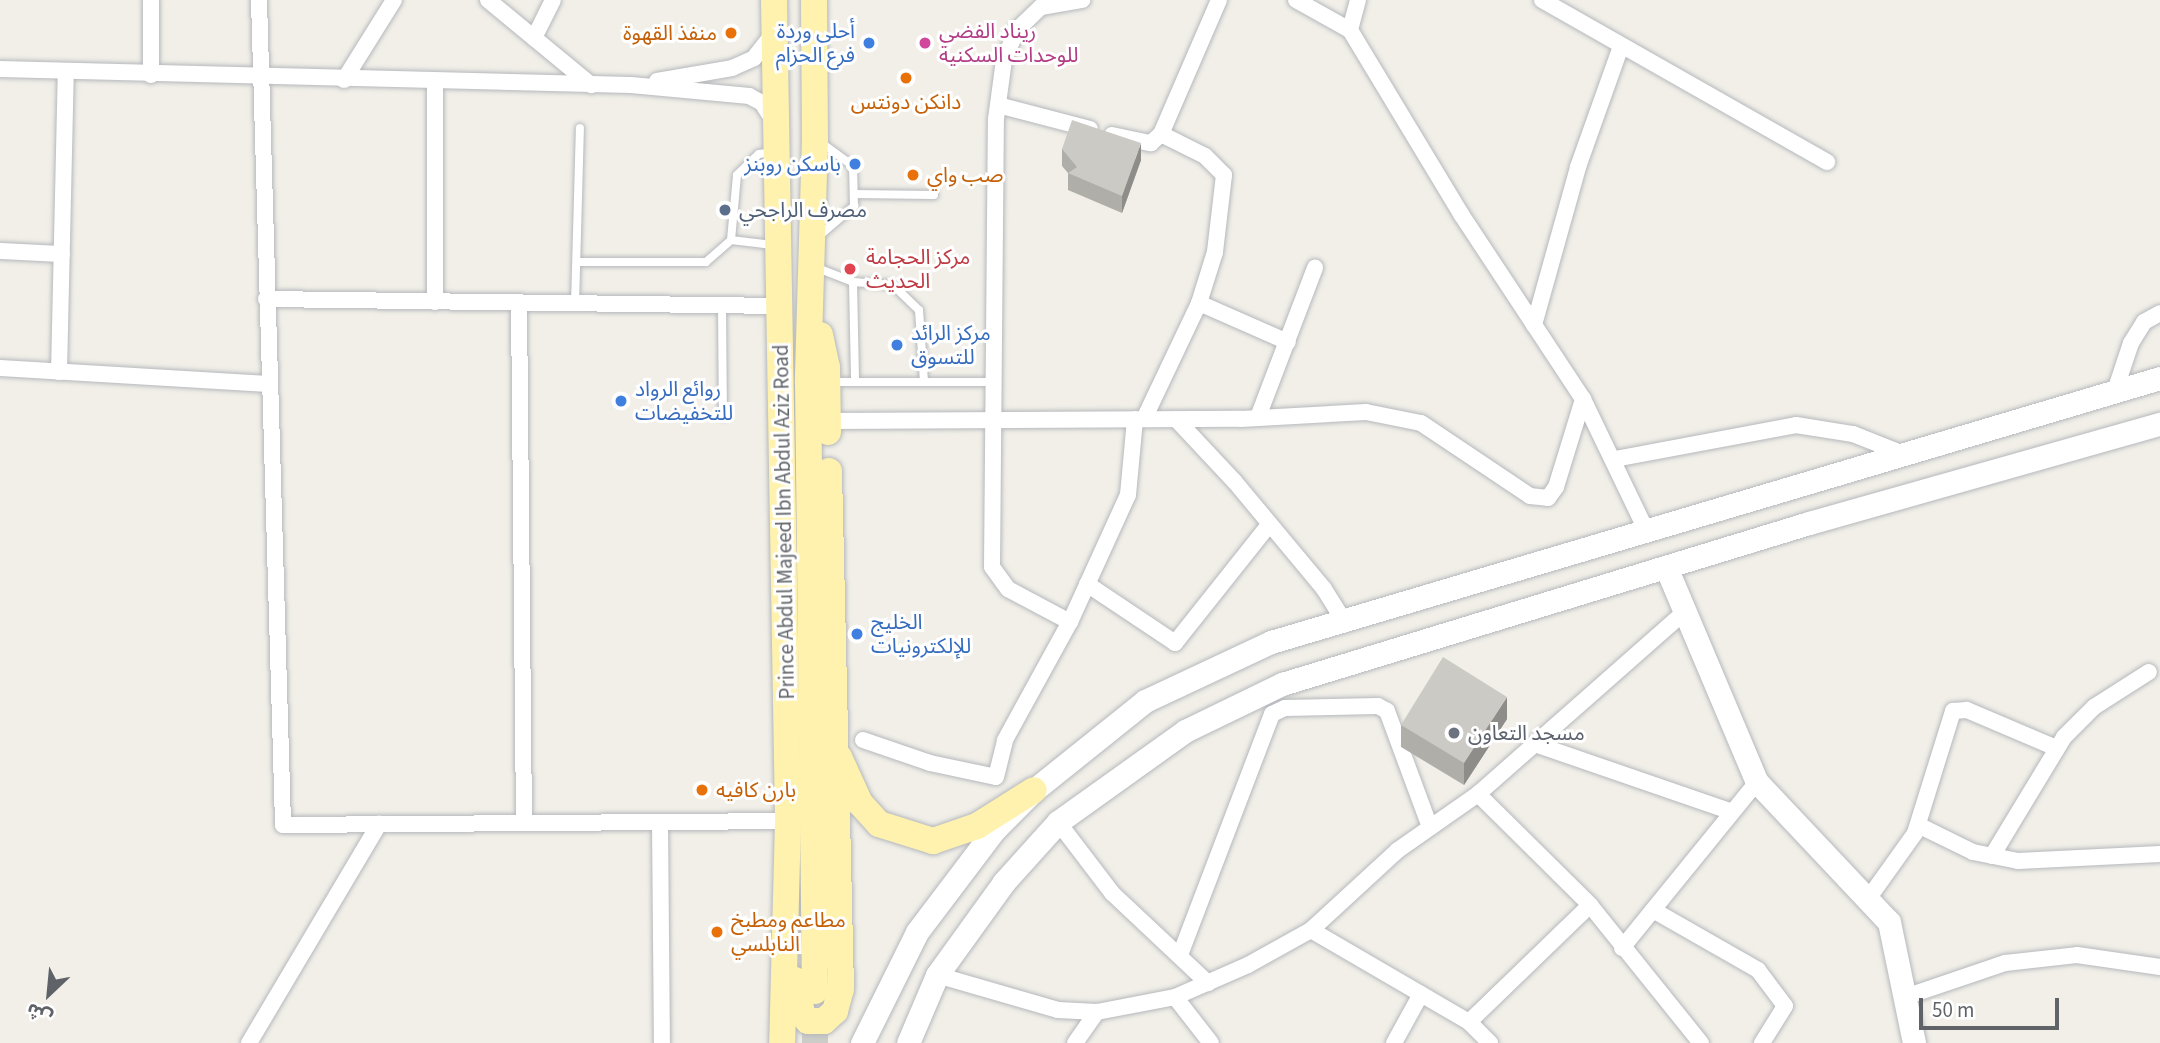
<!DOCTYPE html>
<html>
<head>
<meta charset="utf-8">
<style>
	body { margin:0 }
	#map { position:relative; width:2160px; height:1043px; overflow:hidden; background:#f1efe8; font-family:"Source Sans 3","Noto Sans Arabic",sans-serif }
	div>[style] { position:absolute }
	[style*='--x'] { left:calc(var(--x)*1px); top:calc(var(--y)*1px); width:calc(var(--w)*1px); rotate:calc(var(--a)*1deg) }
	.primary-tunnel>* { height:26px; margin-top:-13px; transform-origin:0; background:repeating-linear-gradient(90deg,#ccccc8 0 26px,transparent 0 39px) }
	.roads { filter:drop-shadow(0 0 2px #b5b8bc) drop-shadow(0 0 2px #b5b8bc) }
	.lane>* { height:8px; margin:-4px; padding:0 4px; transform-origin:4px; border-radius:4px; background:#fff }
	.street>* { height:16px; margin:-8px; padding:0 8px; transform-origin:8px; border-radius:8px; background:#fff }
	.secondary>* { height:23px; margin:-11.5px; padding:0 11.5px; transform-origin:11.5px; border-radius:11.5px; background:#fff }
	.primary>* { height:26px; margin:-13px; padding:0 13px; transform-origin:13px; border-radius:13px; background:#fff2af }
	.wall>* { inset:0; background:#afaea9 }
	.shaded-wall>* { inset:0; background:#8f8d8a }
	.building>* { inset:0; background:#cccac5 }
	.dots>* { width:19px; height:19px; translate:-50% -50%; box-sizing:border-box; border:4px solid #fff; border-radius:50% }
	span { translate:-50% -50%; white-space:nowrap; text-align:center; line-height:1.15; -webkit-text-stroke:6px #fff; paint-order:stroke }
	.shop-label { font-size:21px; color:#366cbe }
	.right { translate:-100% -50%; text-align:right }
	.left { translate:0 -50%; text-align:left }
	.hotel-label { font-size:21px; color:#b23c85 }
	.food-label { font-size:21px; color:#c56008 }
	.service-label { font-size:21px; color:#4e5e75 }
	.health-label { font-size:21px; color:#be3a42 }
	.street-label { font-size:21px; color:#5f6368 }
	.worship-label { font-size:21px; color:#5b616d }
	.north { position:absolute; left:14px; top:959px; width:70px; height:70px; -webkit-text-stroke:5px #fff; paint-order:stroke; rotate:206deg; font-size:19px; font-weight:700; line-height:28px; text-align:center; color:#5f6368 }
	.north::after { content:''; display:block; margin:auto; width:24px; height:32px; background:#5f6368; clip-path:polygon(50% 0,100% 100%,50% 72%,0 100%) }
	.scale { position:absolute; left:1919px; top:998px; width:140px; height:32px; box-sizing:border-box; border:4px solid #5f6368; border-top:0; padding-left:9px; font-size:21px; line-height:24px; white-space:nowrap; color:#5f6368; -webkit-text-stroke:5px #fff; paint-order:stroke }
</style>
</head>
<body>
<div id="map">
	<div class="primary-tunnel">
		<i style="--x:815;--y:1043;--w:52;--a:-90"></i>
	</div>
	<div class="roads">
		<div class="lane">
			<i style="--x:854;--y:194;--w:80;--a:0.7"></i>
			<i style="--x:818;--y:237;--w:48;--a:-40.7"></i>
			<i style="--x:854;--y:206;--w:40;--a:-91.4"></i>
			<i style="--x:853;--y:166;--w:42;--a:-143.7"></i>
			<i style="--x:731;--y:240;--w:42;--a:6.8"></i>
			<i style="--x:577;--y:262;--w:129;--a:0"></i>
			<i style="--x:706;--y:262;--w:33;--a:-41"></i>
			<i style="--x:731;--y:240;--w:65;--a:-84.7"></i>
			<i style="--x:737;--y:175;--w:30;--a:-44"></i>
			<i style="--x:759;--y:154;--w:15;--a:-8"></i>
			<i style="--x:815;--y:267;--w:41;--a:21.5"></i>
			<i style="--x:853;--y:282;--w:40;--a:4.3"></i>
			<i style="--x:893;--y:285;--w:36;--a:44"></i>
			<i style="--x:919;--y:310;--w:72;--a:86"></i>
			<i style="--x:853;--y:282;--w:99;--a:88.8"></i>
			<i style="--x:575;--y:304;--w:176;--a:-88.4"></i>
			<i style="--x:722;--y:306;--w:110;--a:89.5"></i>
			<i style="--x:832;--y:382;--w:161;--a:0"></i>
		</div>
		<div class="street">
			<i style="--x:259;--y:0;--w:825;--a:88.33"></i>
			<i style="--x:283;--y:825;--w:505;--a:-0.45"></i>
			<i style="--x:488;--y:0;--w:134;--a:39.5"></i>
			<i style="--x:1296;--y:0;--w:62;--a:29.1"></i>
			<i style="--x:1358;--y:0;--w:31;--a:105"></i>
			<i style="--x:1350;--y:30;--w:215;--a:58.9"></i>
			<i style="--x:1461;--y:214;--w:222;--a:56.6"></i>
			<i style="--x:1583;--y:399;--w:145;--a:64.3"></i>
			<i style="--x:1542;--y:0;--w:328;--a:29.6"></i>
			<i style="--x:534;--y:38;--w:42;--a:-63.4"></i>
			<i style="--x:0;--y:69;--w:631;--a:1.45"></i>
			<i style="--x:631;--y:85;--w:119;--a:5.3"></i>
			<i style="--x:749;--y:96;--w:15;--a:28"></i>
			<i style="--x:762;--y:103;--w:20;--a:57"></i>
			<i style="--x:151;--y:75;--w:75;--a:-90"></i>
			<i style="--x:344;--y:80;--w:94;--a:-58"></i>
			<i style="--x:657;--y:81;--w:76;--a:-9.8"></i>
			<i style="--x:732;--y:68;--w:24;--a:-24"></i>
			<i style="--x:754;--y:58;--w:31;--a:-52"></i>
			<i style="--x:998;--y:105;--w:95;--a:14.6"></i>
			<i style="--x:1161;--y:134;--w:49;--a:26.6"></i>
			<i style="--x:1205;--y:156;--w:27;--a:45"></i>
			<i style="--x:1224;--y:175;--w:78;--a:96.7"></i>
			<i style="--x:1215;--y:252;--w:53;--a:107.4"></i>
			<i style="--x:1112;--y:135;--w:40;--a:12"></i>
			<i style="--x:1151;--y:143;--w:13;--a:-42"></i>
			<i style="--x:1161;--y:134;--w:146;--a:-66.6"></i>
			<i style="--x:0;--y:251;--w:62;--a:2.8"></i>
			<i style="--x:266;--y:299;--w:514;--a:0.78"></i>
			<i style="--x:435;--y:302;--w:220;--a:-90"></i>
			<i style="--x:519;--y:303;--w:520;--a:89.45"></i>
			<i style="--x:1534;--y:325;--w:164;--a:-74.4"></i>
			<i style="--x:1578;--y:167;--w:128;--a:-70.4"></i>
			<i style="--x:0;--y:368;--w:269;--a:3.4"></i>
			<i style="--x:59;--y:372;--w:300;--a:-88.7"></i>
			<i style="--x:2115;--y:391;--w:51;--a:-71.6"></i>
			<i style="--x:2131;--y:343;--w:25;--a:-58"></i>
			<i style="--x:2144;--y:322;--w:18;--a:-29"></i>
			<i style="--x:1258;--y:417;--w:160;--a:-69.1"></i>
			<i style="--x:1144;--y:419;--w:128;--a:-64.6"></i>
			<i style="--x:1199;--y:303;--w:97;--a:23.7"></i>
			<i style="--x:1176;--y:419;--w:86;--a:46.9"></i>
			<i style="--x:1235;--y:482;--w:139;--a:50.2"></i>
			<i style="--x:1324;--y:589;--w:36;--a:58"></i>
			<i style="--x:828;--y:421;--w:413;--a:-0.3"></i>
			<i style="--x:1241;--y:419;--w:125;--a:-3.2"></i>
			<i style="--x:1366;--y:412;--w:56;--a:11.3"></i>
			<i style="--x:1421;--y:423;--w:131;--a:33.8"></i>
			<i style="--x:1530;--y:496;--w:18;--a:6"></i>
			<i style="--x:1548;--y:498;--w:14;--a:-54"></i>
			<i style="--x:1556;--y:487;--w:92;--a:-72.9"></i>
			<i style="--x:1615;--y:459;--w:184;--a:-10.6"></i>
			<i style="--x:1796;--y:425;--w:58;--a:9"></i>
			<i style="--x:1853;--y:434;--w:52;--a:21.6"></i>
			<i style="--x:1087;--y:584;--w:106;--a:33.8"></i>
			<i style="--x:1175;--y:643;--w:151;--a:-51.5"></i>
			<i style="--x:1070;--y:622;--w:70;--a:-152"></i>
			<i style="--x:1008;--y:589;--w:27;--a:-126"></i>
			<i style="--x:992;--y:567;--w:448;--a:-89.5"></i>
			<i style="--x:996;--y:119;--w:60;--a:-82.3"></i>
			<i style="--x:1004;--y:60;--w:33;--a:-67"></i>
			<i style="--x:1017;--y:30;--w:33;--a:-44"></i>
			<i style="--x:1041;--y:7;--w:42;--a:-9.7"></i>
			<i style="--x:863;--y:740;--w:71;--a:18.9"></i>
			<i style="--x:930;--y:763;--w:67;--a:12"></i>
			<i style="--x:996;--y:777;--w:38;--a:-76"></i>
			<i style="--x:1005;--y:740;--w:135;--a:-61.2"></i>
			<i style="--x:1070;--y:622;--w:140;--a:-65.5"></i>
			<i style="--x:1128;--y:495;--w:76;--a:-84.7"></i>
			<i style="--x:1535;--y:744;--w:208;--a:19"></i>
			<i style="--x:1478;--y:794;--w:158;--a:44.7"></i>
			<i style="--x:1590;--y:905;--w:177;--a:51.2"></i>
			<i style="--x:660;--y:822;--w:221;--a:89.5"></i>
			<i style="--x:1058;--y:822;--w:89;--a:52.7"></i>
			<i style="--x:1112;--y:893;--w:132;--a:43.2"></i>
			<i style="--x:1918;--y:825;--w:61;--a:26.1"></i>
			<i style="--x:1973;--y:852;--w:46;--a:11.3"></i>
			<i style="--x:2018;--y:861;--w:142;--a:-2.8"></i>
			<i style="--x:1992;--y:856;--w:139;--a:-58.8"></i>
			<i style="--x:2064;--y:737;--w:42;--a:-45"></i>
			<i style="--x:2094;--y:707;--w:65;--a:-32.5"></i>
			<i style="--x:1868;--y:899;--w:81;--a:-54.5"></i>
			<i style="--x:1915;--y:833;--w:128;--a:-72.7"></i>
			<i style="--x:1953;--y:711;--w:14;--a:-4"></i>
			<i style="--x:1967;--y:710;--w:97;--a:23.1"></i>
			<i style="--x:1653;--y:910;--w:121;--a:29.7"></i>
			<i style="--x:1758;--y:970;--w:45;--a:53.1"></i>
			<i style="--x:1785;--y:1006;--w:44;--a:121.9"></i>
			<i style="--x:1311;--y:930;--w:183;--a:30.2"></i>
			<i style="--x:1469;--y:1022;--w:30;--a:45"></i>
			<i style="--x:1622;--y:948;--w:214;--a:-50.9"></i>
			<i style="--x:1180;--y:955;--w:258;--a:-69.1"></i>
			<i style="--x:1272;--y:714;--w:14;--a:-25"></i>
			<i style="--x:1285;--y:708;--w:93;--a:-1.2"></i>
			<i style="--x:1378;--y:706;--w:10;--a:29"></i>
			<i style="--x:1387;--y:711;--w:124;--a:69.7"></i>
			<i style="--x:937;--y:975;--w:126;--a:16.1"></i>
			<i style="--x:1058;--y:1010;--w:39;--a:3"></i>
			<i style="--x:1097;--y:1012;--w:79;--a:-10.9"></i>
			<i style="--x:1175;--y:997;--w:80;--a:-23.7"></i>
			<i style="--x:1248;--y:965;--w:72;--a:-29.1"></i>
			<i style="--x:1311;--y:930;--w:118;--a:-42.6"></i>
			<i style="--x:1398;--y:850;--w:98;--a:-35"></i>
			<i style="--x:1478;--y:794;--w:273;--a:-41.4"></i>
			<i style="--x:1175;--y:997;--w:58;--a:52"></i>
			<i style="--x:1905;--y:997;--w:106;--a:-18.8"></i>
			<i style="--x:2005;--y:963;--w:72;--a:-6.3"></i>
			<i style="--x:2077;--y:955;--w:84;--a:8.2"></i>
			<i style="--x:1469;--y:1022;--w:168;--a:-44"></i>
			<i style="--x:249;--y:1043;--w:255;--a:-59.3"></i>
			<i style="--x:1075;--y:1043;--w:38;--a:-55"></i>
			<i style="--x:1394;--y:1043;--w:56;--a:-61.1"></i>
		</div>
		<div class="secondary">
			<i style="--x:1666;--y:567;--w:233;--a:67.1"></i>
			<i style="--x:1757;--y:782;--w:192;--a:46.7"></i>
			<i style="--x:1889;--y:922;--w:124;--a:78.3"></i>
			<i style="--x:862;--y:1043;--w:124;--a:-63.6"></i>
			<i style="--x:917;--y:932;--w:129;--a:-52.9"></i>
			<i style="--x:995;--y:829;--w:55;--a:-45"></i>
			<i style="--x:1034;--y:790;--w:142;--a:-38.7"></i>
			<i style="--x:1145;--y:701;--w:139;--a:-25.1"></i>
			<i style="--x:1271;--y:642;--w:927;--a:-16.54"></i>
			<i style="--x:908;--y:1043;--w:74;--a:-66.9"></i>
			<i style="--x:937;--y:975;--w:115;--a:-54.2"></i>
			<i style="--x:1004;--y:882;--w:81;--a:-48"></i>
			<i style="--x:1058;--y:822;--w:156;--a:-35.6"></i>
			<i style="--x:1185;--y:731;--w:108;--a:-25.9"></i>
			<i style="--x:1282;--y:684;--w:551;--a:-16.99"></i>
			<i style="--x:1809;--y:523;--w:365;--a:-15.8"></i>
		</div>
		<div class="primary">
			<i style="--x:774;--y:0;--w:821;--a:89.02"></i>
			<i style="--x:788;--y:821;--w:222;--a:91.5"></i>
			<i style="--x:814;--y:0;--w:139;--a:89.6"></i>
			<i style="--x:815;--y:139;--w:243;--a:91.7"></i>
			<i style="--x:808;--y:382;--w:609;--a:89.34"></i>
			<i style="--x:820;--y:335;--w:33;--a:78"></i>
			<i style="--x:827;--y:367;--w:65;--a:89.1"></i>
			<i style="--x:839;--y:757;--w:51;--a:65.5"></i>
			<i style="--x:860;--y:803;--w:28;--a:48"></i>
			<i style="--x:879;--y:824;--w:57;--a:17.5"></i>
			<i style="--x:933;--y:841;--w:46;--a:-18.8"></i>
			<i style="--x:977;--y:826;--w:67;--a:-32.3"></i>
			<i style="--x:795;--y:980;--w:35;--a:78"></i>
			<i style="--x:802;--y:1014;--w:9;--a:49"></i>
			<i style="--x:808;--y:1021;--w:16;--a:0"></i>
			<i style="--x:824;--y:1021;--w:15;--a:-42"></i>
			<i style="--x:835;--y:1011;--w:23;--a:-75"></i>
			<i style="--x:841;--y:989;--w:518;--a:-91.33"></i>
		</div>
	</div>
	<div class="wall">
		<i style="clip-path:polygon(1062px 149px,1141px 160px,1122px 213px,1068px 190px,1068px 173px,1062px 166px)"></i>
		<i style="clip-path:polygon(1507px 719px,1464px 785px,1401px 747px,1401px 725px)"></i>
	</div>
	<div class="shaded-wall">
		<i style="clip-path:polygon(1141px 143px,1141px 160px,1122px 213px,1122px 196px)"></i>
		<i style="clip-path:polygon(1507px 697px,1507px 719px,1464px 785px,1464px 763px)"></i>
	</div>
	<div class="building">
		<i style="clip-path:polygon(1072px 120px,1141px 143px,1122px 196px,1068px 173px,1077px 167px,1062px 149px)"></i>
		<i style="clip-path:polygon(1443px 657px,1507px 697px,1464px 763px,1401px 725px)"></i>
	</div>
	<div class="dots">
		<i style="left:731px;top:33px;background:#e8710a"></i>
		<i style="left:869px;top:43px;background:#3f7fe0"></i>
		<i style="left:925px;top:43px;background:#d1479c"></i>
		<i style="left:906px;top:78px;background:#e8710a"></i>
		<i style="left:855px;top:164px;background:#3f7fe0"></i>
		<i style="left:913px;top:175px;background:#e8710a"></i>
		<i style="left:725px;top:210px;background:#5c6f8a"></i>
		<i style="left:850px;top:269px;background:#e0444e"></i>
		<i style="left:897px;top:345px;background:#3f7fe0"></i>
		<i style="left:621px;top:401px;background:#3f7fe0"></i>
		<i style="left:857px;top:634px;background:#3f7fe0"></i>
		<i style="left:1454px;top:733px;background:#6b7280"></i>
		<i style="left:702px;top:790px;background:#e8710a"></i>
		<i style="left:717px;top:932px;background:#e8710a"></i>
	</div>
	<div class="shop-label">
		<span class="right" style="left:855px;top:43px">أحلى وردة<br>فرع الحزام</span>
		<span class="right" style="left:841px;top:164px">باسكن روبنز</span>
		<span class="left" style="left:911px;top:345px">مركز الرائد<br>للتسوق</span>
		<span class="left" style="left:635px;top:401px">روائع الرواد<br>للتخفيضات</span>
		<span class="left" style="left:871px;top:634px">الخليج<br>للإلكترونيات</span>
	</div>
	<div class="hotel-label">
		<span class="left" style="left:939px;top:43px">ريناد الفضي<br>للوحدات السكنية</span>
	</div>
	<div class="food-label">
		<span class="right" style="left:717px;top:33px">منفذ القهوة</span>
		<span style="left:906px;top:102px">دانكن دونتس</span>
		<span class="left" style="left:927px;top:175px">صب واي</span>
		<span class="left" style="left:716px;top:790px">بارن كافيه</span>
		<span class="left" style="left:731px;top:932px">مطاعم ومطبخ<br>النابلسي</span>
	</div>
	<div class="service-label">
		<span class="left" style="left:739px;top:210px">مصرف الراجحي</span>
	</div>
	<div class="health-label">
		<span class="left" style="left:866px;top:269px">مركز الحجامة<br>الحديث</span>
	</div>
	<div class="street-label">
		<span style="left:784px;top:522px;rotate:-91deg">Prince Abdul Majeed Ibn Abdul Aziz Road</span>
	</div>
	<div class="worship-label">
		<span class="left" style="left:1468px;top:733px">مسجد التعاون</span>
	</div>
	<div class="north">ش</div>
	<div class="scale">50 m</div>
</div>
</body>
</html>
